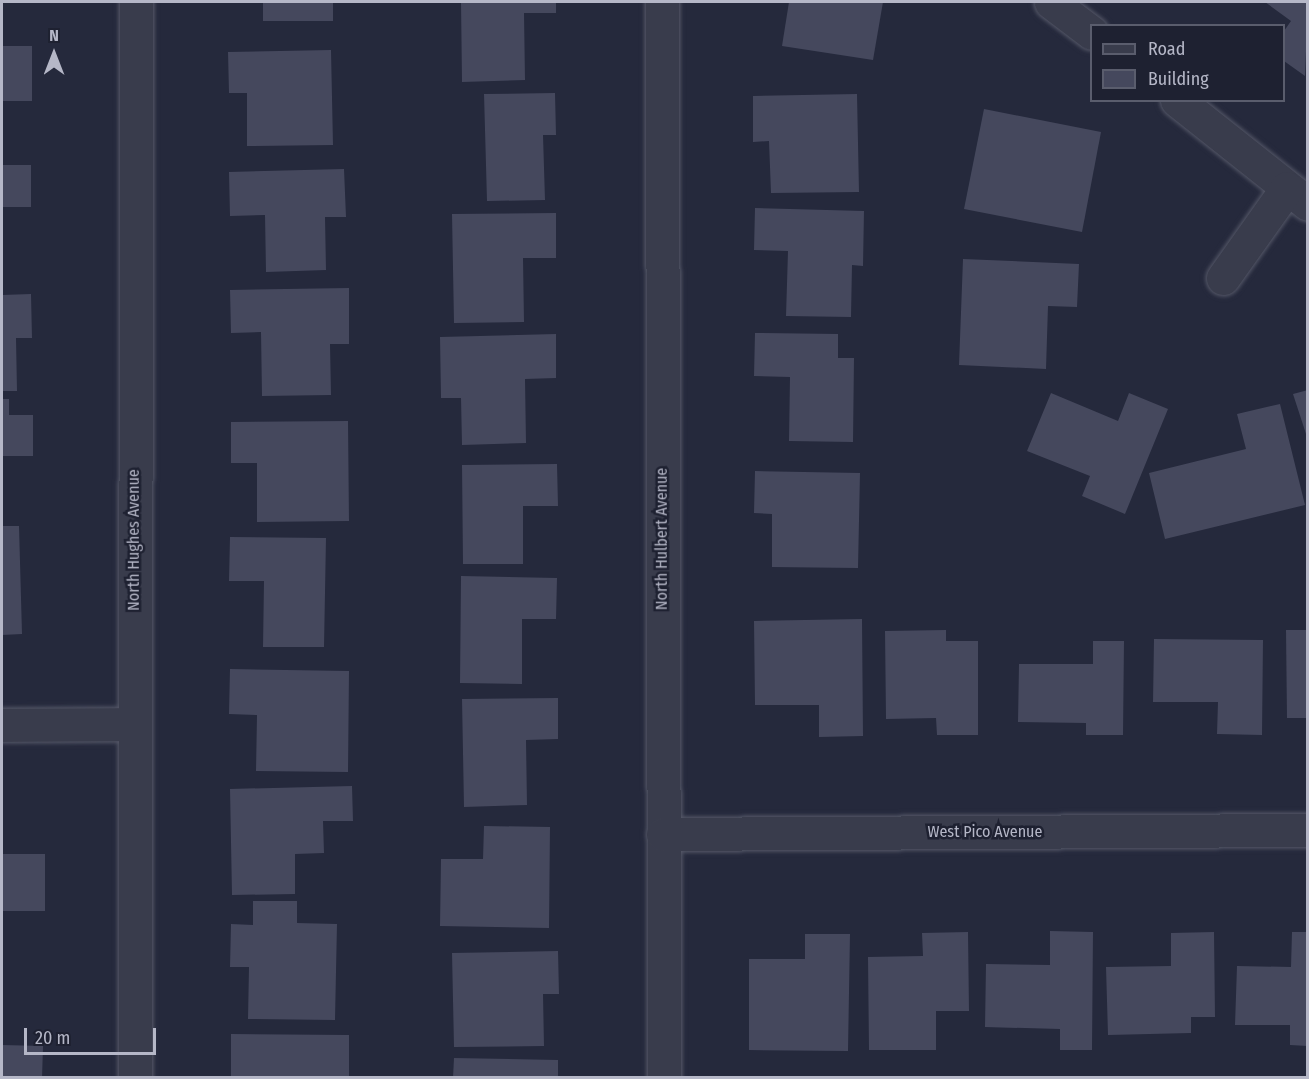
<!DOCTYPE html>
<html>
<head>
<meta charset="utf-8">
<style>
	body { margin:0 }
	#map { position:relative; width:1309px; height:1079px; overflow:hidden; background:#25293c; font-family:"Fira Sans Condensed",sans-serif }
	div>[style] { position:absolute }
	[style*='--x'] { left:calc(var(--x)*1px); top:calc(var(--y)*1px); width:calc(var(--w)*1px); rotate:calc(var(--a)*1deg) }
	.building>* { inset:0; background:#45485d }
	.roads { filter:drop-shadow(0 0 2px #545767) drop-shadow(0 0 2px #545767) }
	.street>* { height:33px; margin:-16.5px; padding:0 16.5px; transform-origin:16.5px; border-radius:16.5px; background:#393c4c }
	span { translate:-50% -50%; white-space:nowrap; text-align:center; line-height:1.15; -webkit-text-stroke:5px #1e2131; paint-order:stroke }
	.street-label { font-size:16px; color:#b5b7c7 }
	.frame { position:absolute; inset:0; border:3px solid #b5b7c7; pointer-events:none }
	.legend { position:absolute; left:1090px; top:24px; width:195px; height:78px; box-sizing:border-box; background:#1e2131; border:2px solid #5a5d6d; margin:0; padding:8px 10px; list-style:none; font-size:18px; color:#b5b7c7 }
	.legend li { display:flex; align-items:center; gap:12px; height:30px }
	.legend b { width:30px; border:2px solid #5a5d6d }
	.north { position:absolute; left:24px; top:24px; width:60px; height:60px; -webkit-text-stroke:4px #1e2131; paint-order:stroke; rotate:0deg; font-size:16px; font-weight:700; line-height:24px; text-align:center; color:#b5b7c7 }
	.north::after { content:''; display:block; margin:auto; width:21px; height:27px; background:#b5b7c7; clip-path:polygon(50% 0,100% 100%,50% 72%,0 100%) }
	.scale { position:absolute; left:24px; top:1028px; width:132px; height:27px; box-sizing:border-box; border:3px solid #b5b7c7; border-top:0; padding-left:8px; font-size:18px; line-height:21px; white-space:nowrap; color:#b5b7c7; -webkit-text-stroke:4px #1e2131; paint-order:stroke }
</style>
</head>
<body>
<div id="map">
	<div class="building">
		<i style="clip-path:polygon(263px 2px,333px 2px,333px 21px,263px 21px)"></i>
		<i style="clip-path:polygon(461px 2px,556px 2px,556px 13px,524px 13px,525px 80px,462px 82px)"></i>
		<i style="clip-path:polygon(789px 2px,883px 2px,873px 60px,782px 46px)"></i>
		<i style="clip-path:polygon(1265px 2px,1308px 2px,1305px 76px,1284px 61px,1284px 31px,1291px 21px)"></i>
		<i style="clip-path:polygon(2px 46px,32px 46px,32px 101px,2px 101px)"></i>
		<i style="clip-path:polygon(331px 50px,333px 145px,247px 146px,247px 93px,229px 93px,228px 52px)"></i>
		<i style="clip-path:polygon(555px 93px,556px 135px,543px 135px,545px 200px,487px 201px,484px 94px)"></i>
		<i style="clip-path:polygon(857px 94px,859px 192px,771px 193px,769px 141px,753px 142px,753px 96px)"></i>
		<i style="clip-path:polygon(984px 109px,1101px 132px,1082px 232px,964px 209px)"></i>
		<i style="clip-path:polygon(2px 165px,31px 165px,31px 207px,2px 207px)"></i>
		<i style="clip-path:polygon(344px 169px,346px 217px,325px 217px,326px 270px,266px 272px,265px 215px,230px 216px,229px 172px)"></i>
		<i style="clip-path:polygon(755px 208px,864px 211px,863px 266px,852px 265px,851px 317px,786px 316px,788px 251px,754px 250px)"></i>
		<i style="clip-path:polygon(556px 213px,556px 258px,523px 258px,524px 322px,454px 323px,452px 214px)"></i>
		<i style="clip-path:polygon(963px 259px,1079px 264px,1077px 307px,1048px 306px,1046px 369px,959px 365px)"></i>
		<i style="clip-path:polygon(349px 288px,349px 344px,330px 344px,331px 395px,262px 396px,261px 332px,231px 333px,230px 290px)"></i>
		<i style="clip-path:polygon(31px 294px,32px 338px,16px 338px,17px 391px,2px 391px,2px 295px)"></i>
		<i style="clip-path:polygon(755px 333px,838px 334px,838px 358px,854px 358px,853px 442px,789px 441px,790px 377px,754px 376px)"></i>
		<i style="clip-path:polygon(556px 334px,556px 378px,525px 379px,526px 443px,462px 445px,461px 398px,441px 398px,440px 337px)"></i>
		<i style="clip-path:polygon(1308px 390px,1308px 437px,1307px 437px,1293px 394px)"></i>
		<i style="clip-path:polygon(1051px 393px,1118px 421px,1129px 393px,1168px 409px,1125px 514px,1082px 496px,1090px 476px,1027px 451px)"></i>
		<i style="clip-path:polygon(2px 399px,9px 399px,9px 415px,33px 415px,33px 456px,2px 456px)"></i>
		<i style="clip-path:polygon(1280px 404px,1305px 505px,1165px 539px,1149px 473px,1246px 449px,1237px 414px)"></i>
		<i style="clip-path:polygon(348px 421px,349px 521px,257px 522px,257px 463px,231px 463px,231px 422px)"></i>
		<i style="clip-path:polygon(557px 464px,558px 506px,523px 506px,523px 564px,463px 564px,462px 465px)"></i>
		<i style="clip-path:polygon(755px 471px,860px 473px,858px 568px,772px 567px,772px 514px,754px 513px)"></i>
		<i style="clip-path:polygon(2px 526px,19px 526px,22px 634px,2px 635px)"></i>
		<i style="clip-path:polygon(230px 537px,326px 538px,324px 647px,263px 647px,264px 581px,229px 581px)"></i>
		<i style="clip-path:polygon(461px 576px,557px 578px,556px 619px,522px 619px,522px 684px,460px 683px)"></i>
		<i style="clip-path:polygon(862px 619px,863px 736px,819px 737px,819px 705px,755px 705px,754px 621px)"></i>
		<i style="clip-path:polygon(946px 630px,946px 641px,978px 641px,978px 735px,937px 735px,936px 718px,886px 719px,885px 631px)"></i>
		<i style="clip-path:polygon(1286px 630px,1308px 630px,1308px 718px,1287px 718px)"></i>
		<i style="clip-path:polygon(1154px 639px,1263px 640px,1262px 735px,1217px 734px,1218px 702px,1153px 702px)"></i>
		<i style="clip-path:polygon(1093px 641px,1124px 641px,1123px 735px,1086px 735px,1086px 723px,1018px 722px,1019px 664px,1093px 664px)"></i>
		<i style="clip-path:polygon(230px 669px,349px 671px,348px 772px,256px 771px,257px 715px,229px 714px)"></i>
		<i style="clip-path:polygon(558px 698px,558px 739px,526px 740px,527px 805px,464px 807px,462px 699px)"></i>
		<i style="clip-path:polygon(352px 786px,353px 821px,323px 821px,324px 853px,295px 854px,295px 894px,232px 895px,230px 789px)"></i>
		<i style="clip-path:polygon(484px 826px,550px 827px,549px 928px,440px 926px,441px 859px,483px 859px)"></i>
		<i style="clip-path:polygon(2px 854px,45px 854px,45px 911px,2px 911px)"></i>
		<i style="clip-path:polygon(253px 901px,297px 901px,297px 923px,337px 924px,335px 1020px,248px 1019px,249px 967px,230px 967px,231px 924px,253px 925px)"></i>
		<i style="clip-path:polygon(1050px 931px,1093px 932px,1092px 1050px,1060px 1050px,1060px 1029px,985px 1027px,986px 964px,1050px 965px)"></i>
		<i style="clip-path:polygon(968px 932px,969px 1011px,936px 1011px,936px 1050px,869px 1050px,868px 957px,923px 956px,922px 933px)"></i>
		<i style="clip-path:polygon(1214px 932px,1215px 1017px,1191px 1017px,1191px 1033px,1108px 1035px,1106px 967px,1171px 966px,1171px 933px)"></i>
		<i style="clip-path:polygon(1292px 932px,1308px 932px,1308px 1046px,1290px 1045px,1290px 1025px,1235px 1025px,1237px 966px,1291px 967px)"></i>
		<i style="clip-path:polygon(805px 934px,850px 934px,848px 1051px,749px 1050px,749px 959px,805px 959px)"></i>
		<i style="clip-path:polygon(558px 951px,559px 994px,543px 994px,544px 1046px,454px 1047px,452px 953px)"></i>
		<i style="clip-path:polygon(231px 1034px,349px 1035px,349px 1078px,231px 1078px)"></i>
		<i style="clip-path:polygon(2px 1045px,43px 1046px,42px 1078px,2px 1078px)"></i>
		<i style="clip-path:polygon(454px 1058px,558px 1060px,558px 1078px,453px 1078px)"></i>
	</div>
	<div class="roads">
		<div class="street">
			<i style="--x:662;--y:2;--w:1076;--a:89.89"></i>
			<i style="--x:1051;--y:2;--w:51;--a:37.1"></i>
			<i style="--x:1177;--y:100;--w:167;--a:38.4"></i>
			<i style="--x:1223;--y:278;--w:110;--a:-54.6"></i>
			<i style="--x:2;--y:725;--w:131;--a:-0.4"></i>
			<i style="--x:663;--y:834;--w:645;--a:-0.36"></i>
			<i style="--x:135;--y:1078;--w:1076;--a:-89.95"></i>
		</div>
	</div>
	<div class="street-label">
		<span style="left:662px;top:539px;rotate:-90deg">North Hulbert Avenue</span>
		<span style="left:134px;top:540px;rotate:-90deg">North Hughes Avenue</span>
		<span style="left:985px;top:832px">West Pico Avenue</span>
	</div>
	<div class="frame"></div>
	<ul class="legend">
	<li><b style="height:8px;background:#393c4c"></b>Road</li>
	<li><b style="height:16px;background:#45485d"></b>Building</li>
	</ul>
	<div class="north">N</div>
	<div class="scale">20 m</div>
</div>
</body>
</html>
